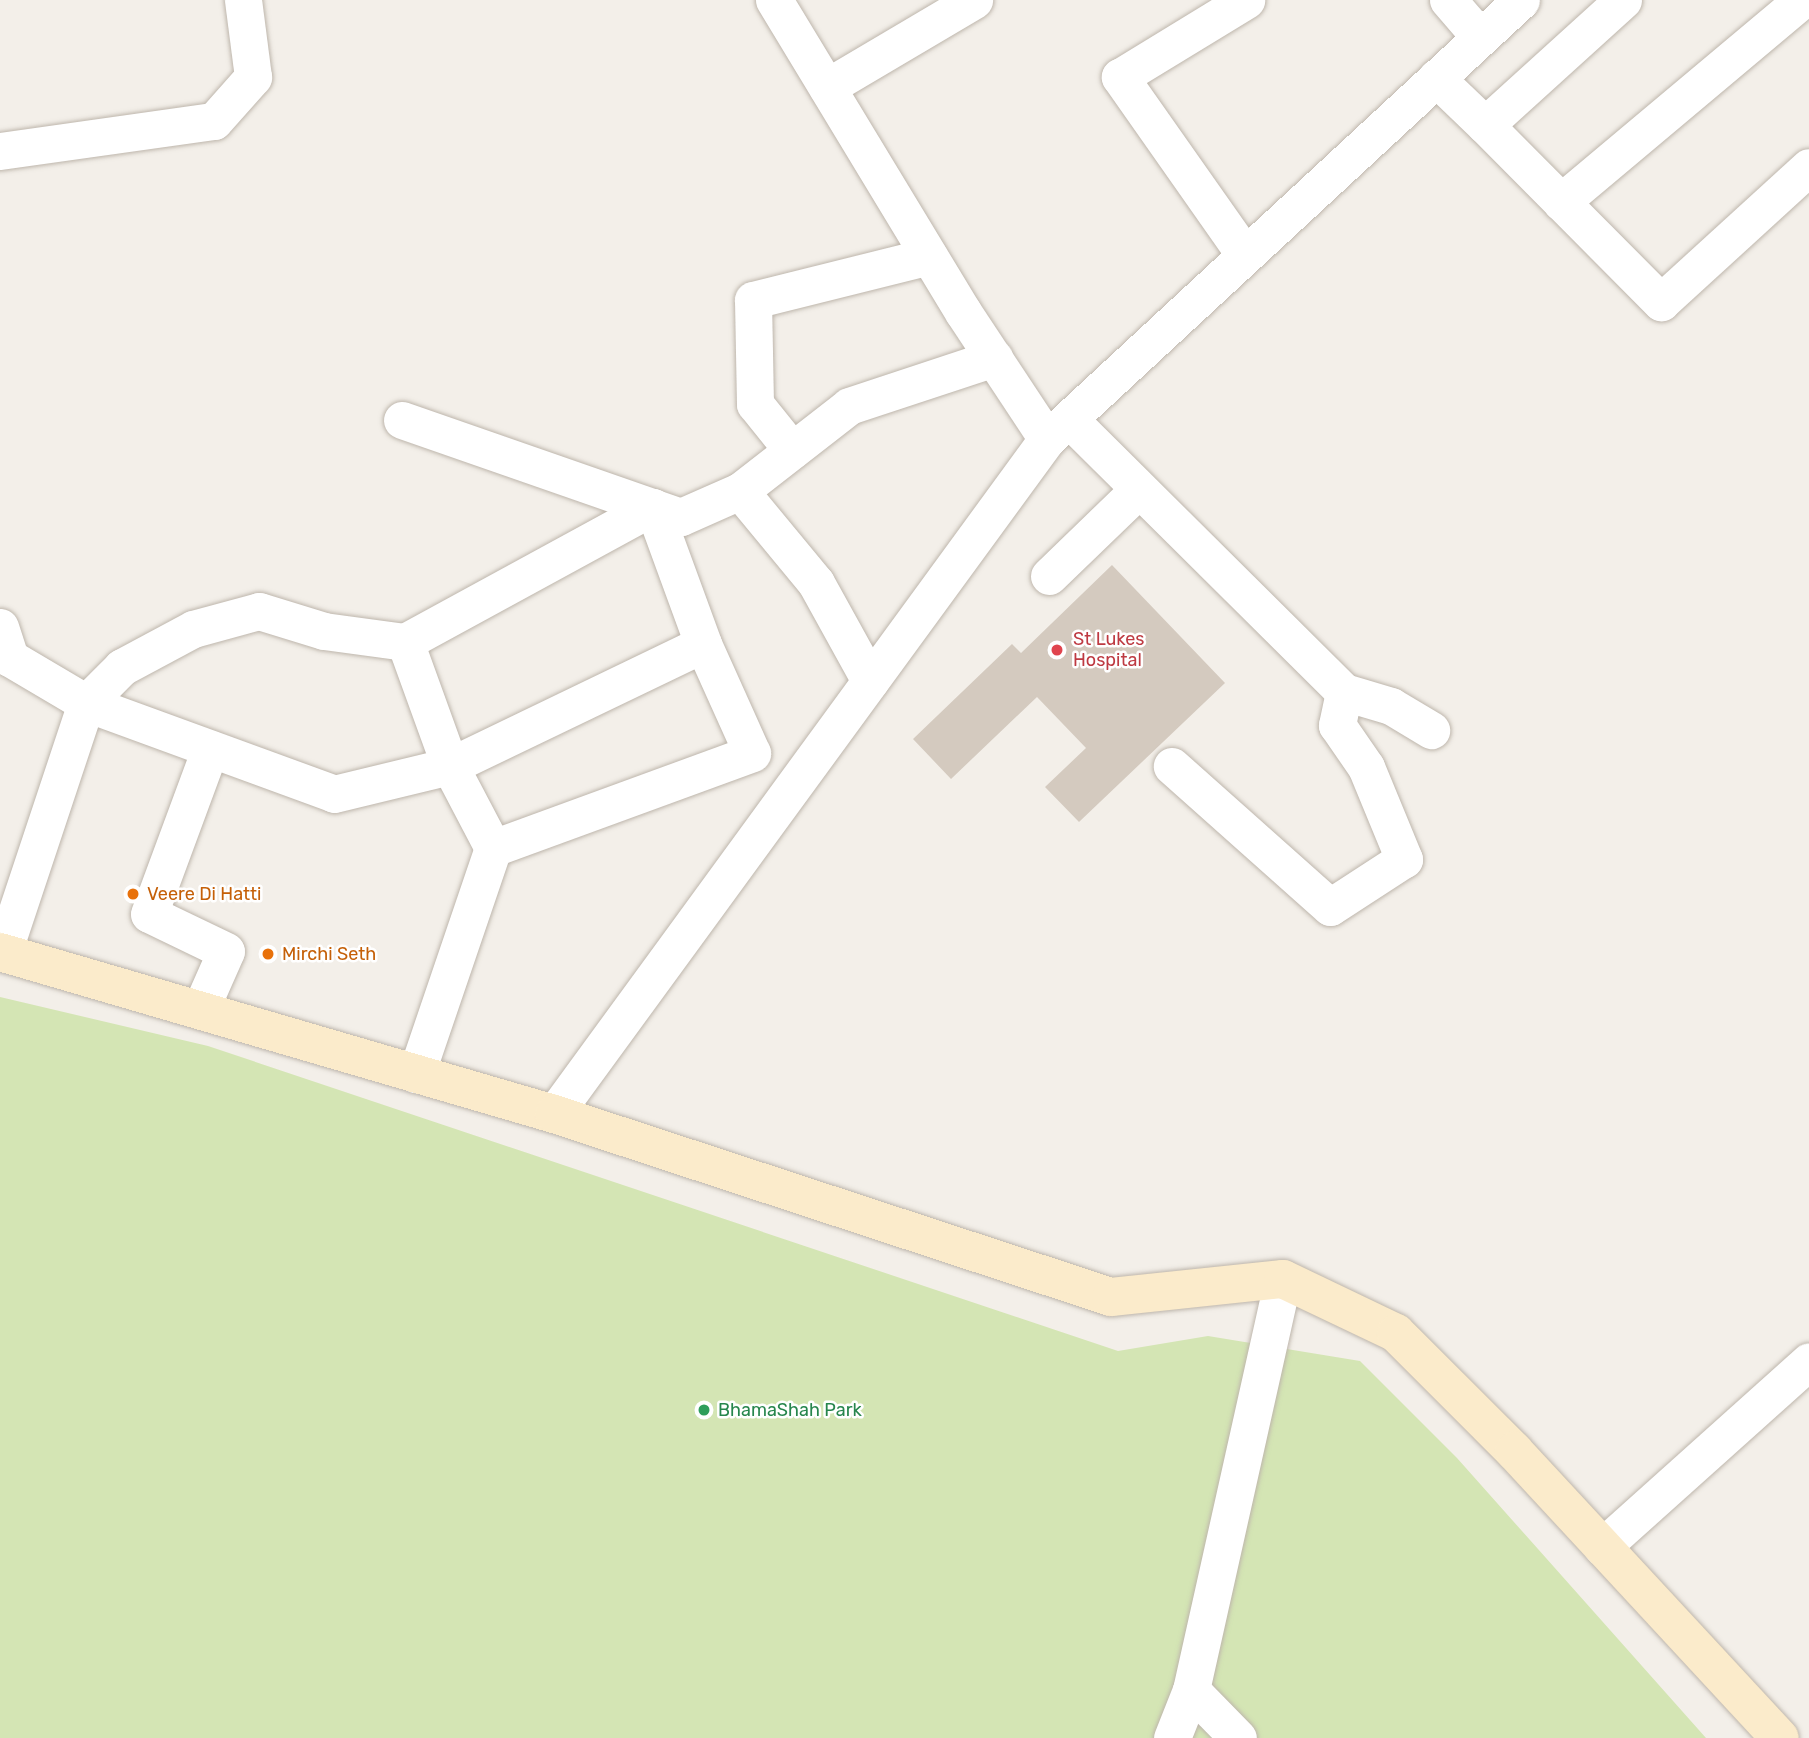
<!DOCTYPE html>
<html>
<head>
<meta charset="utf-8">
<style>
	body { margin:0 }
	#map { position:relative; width:1809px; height:1738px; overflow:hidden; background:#f3efe9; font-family:Rubik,sans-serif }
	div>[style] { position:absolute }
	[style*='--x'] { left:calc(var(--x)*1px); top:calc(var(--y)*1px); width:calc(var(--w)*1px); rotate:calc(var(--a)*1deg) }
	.green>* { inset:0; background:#d4e5b4 }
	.building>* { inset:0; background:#d4cabf }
	.roads { filter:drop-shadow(0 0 2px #beb6ac) drop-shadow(0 0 2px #beb6ac) }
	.street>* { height:37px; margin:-18.5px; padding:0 18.5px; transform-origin:18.5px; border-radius:18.5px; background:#fff }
	.secondary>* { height:38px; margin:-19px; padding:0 19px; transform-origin:19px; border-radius:19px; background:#fbebcb }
	.dots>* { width:19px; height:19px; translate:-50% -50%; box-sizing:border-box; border:4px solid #fff; border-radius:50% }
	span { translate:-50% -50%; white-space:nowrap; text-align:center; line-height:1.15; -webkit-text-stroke:5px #fff; paint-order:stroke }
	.health-label { font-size:18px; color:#be3a42 }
	.left { translate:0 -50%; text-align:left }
	.food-label { font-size:18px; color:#c56008 }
	.leisure-label { font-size:18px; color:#27864d }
</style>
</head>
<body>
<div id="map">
	<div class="green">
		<i style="clip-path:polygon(0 997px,208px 1046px,1118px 1351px,1208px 1336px,1360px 1361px,1457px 1458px,1706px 1738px,0 1738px)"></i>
	</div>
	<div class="building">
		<i style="clip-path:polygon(1112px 565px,1225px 683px,1079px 822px,1045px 787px,1086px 748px,1037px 697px,951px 779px,913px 739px,1012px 644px,1021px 653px)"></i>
	</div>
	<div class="roads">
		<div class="street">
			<i style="--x:774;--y:0;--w:365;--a:58.8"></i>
			<i style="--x:963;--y:312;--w:152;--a:56.5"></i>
			<i style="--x:1448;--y:0;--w:49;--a:49.1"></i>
			<i style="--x:1623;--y:0;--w:186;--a:137.8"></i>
			<i style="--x:1485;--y:125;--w:250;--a:45.2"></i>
			<i style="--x:1661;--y:302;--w:200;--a:-42.4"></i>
			<i style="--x:1436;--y:78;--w:68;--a:43.8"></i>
			<i style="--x:827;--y:87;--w:171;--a:-30.6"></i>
			<i style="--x:0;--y:151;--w:216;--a:-8"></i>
			<i style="--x:214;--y:121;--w:59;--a:-48.4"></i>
			<i style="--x:253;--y:77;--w:78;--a:-97.4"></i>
			<i style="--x:1561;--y:202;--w:314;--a:-40"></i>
			<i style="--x:1245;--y:255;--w:218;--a:-125.1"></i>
			<i style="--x:1120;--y:77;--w:148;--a:-31.4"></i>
			<i style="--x:1069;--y:419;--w:387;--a:44.8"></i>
			<i style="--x:1344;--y:692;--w:34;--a:102"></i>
			<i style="--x:1337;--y:725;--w:51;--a:55.4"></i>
			<i style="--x:1366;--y:767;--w:100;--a:67.6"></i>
			<i style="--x:1404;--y:859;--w:88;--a:147"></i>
			<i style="--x:1330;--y:907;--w:212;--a:-138.3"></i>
			<i style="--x:402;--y:420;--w:295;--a:19.2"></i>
			<i style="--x:681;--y:517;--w:64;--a:-23.8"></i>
			<i style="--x:740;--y:491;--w:138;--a:-37.9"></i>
			<i style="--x:849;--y:406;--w:153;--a:-18.3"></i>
			<i style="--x:792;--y:450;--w:59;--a:-128.8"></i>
			<i style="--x:755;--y:404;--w:104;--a:-91.1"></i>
			<i style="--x:753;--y:300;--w:181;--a:-14"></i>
			<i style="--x:740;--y:491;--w:119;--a:50.4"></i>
			<i style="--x:816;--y:583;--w:112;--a:61.1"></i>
			<i style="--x:653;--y:507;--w:146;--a:69.9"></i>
			<i style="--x:703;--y:644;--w:281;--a:154.3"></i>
			<i style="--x:450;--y:766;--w:132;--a:-109.9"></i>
			<i style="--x:405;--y:642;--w:282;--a:-28.6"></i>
			<i style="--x:1049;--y:576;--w:125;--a:-44"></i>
			<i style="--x:0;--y:627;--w:33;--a:72"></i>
			<i style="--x:10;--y:658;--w:88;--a:30.6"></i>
			<i style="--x:86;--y:703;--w:263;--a:108.4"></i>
			<i style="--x:405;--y:642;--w:82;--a:-172.3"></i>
			<i style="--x:324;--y:631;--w:68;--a:-162.9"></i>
			<i style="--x:259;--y:611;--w:68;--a:164.7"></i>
			<i style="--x:193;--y:629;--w:81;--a:151.8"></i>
			<i style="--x:122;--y:667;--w:51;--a:135"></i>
			<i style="--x:86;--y:703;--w:264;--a:20.1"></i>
			<i style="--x:334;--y:794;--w:119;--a:-13.6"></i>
			<i style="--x:450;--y:766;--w:93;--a:62.3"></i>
			<i style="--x:493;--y:848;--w:239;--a:108.8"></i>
			<i style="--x:1344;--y:692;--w:49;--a:16.6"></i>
			<i style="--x:1391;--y:706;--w:47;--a:31"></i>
			<i style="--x:493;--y:848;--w:276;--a:-20.1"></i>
			<i style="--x:752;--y:753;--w:120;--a:-114.2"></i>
			<i style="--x:200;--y:1010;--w:64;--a:-66.2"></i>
			<i style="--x:226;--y:951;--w:85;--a:-154.3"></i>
			<i style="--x:149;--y:914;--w:176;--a:-69.7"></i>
			<i style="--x:554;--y:1114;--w:836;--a:-53.86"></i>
			<i style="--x:1047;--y:439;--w:646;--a:-42.8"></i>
			<i style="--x:1602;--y:1547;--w:278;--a:-41.9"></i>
			<i style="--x:1191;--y:1690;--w:67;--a:45.6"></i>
			<i style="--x:1172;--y:1738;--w:52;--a:-68.4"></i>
			<i style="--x:1191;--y:1690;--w:421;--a:-77.4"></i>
		</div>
		<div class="secondary">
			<i style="--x:0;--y:952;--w:577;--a:16.3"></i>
			<i style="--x:554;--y:1114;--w:586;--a:18.19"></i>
			<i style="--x:1111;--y:1297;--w:173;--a:-6"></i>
			<i style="--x:1283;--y:1279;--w:125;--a:25.5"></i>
			<i style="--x:1396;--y:1333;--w:167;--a:45"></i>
			<i style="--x:1514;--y:1451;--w:391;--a:47.2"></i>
		</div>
	</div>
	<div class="dots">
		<i style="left:1057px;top:650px;background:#e0444e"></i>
		<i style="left:133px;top:894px;background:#e8710a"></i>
		<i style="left:268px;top:954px;background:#e8710a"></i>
		<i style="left:704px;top:1410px;background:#2e9e5b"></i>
	</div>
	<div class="health-label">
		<span class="left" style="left:1073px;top:650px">St Lukes<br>Hospital</span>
	</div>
	<div class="food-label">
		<span class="left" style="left:147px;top:894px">Veere Di Hatti</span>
		<span class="left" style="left:282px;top:954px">Mirchi Seth</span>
	</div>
	<div class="leisure-label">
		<span class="left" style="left:718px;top:1410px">BhamaShah Park</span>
	</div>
</div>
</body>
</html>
